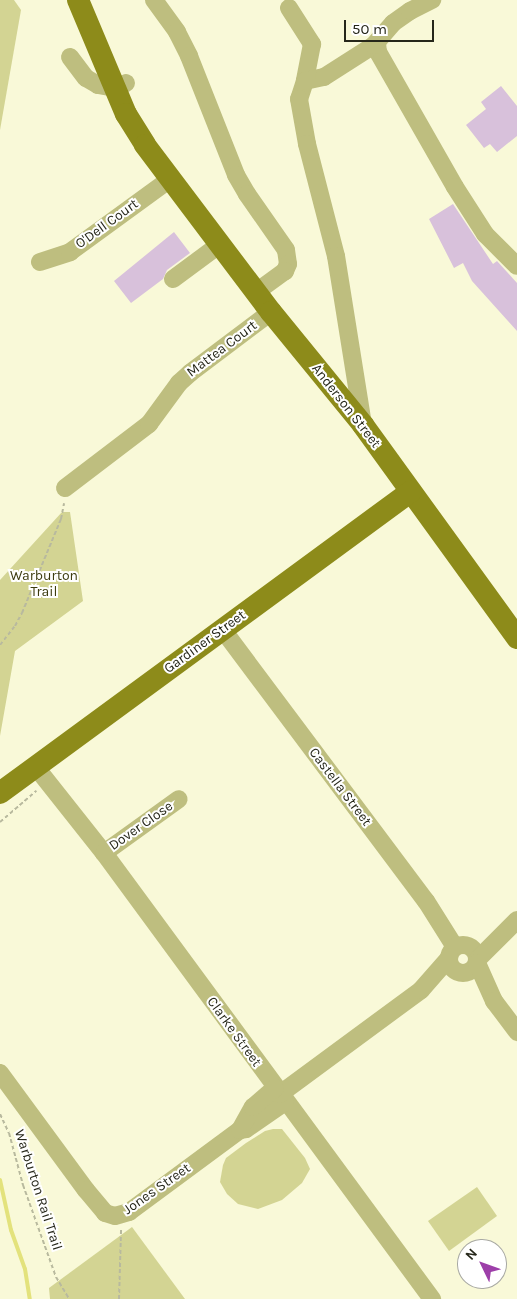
<!DOCTYPE html>
<html>
<head>
<meta charset="utf-8">
<style>
	body { margin:0 }
	#map { position:relative; width:517px; height:1299px; overflow:hidden; background:#f9f9d8; font-family:Karla,sans-serif }
	div>[style] { position:absolute }
	[style*='--x'] { left:calc(var(--x)*1px); top:calc(var(--y)*1px); width:calc(var(--w)*1px); rotate:calc(var(--a)*1deg) }
	.green>* { inset:0; background:#d3d493 }
	.stream>* { height:4px; margin:-2px; padding:0 2px; transform-origin:2px; border-radius:2px; background:#e3e27c }
	.building>* { inset:0; background:#d8c1db }
	.path>* { height:2px; margin-top:-1px; transform-origin:0; background:repeating-linear-gradient(90deg,#b8b99e 0 4px,transparent 0 6.5px) }
	.minor>* { height:18px; margin:-9px; padding:0 9px; transform-origin:9px; border-radius:9px; background:#bebe7f }
	.minor>.ring { margin:-9px; padding:0; box-sizing:content-box; background:none; border:18px solid #bebe7f; border-radius:50% }
	.major>* { height:22px; margin:-11px; padding:0 11px; transform-origin:11px; border-radius:11px; background:#8d8b1a }
	span { translate:-50% -50%; white-space:nowrap; text-align:center; line-height:1.15; -webkit-text-stroke:4px #fff; paint-order:stroke }
	.street-label { font-size:14px; color:#26271a }
	.park-label { font-size:14px; color:#3c3b0f }
	.north { position:absolute; left:457px; top:1239px; width:50px; height:50px; box-sizing:border-box; background:#fff; border:1px solid #a8a9a3; border-radius:50%; rotate:312deg; font-size:14px; font-weight:700; line-height:20px; text-align:center; color:#26271a }
	.north::after { content:''; display:block; margin:auto; width:18px; height:22px; background:#9d3fa9; clip-path:polygon(50% 0,100% 100%,50% 72%,0 100%) }
	.scale { position:absolute; left:344px; top:20px; width:90px; height:22px; box-sizing:border-box; border:2px solid #26271a; border-top:0; padding-left:6px; font-size:15px; line-height:18px; white-space:nowrap; color:#26271a; -webkit-text-stroke:4px #fff; paint-order:stroke }
</style>
</head>
<body>
<div id="map">
	<div class="green">
		<i style="clip-path:polygon(0 0,14px 0,21px 10px,0 130px)"></i>
		<i style="clip-path:polygon(62px 512px,70px 512px,83px 601px,15px 651px,0 736px,0 580px)"></i>
		<i style="clip-path:polygon(273px 1129px,282px 1129px,305px 1158px,310px 1169px,302px 1183px,282px 1200px,258px 1209px,238px 1204px,227px 1194px,220px 1182px,223px 1165px,226px 1158px,246px 1143px,265px 1131px)"></i>
		<i style="clip-path:polygon(477px 1187px,497px 1216px,449px 1251px,428px 1221px)"></i>
		<i style="clip-path:polygon(132px 1227px,185px 1299px,50px 1299px,49px 1288px)"></i>
	</div>
	<div class="stream">
		<i style="--x:0;--y:1180;--w:51;--a:77.6"></i>
		<i style="--x:11;--y:1230;--w:41;--a:70.3"></i>
		<i style="--x:25;--y:1269;--w:30;--a:81"></i>
	</div>
	<div class="building">
		<i style="clip-path:polygon(501px 86px,517px 106px,517px 136px,497px 152px,490px 144px,484px 148px,466px 125px,486px 109px,481px 102px)"></i>
		<i style="clip-path:polygon(453px 204px,493px 264px,497px 261px,517px 283px,517px 331px,472px 281px,463px 263px,454px 268px,429px 219px)"></i>
		<i style="clip-path:polygon(174px 232px,190px 253px,167px 270px,163px 279px,131px 303px,114px 281px)"></i>
	</div>
	<div class="path">
		<i style="--x:0;--y:645;--w:24;--a:-52"></i>
		<i style="--x:15;--y:626;--w:15;--a:-62"></i>
		<i style="--x:22;--y:613;--w:102;--a:-67.5"></i>
		<i style="--x:61;--y:519;--w:16;--a:-79"></i>
		<i style="--x:0;--y:822;--w:48;--a:-40.7"></i>
		<i style="--x:0;--y:1114;--w:21;--a:65"></i>
		<i style="--x:9;--y:1133;--w:54;--a:74.9"></i>
		<i style="--x:23;--y:1185;--w:98;--a:70.3"></i>
		<i style="--x:56;--y:1277;--w:26;--a:59"></i>
		<i style="--x:119;--y:1299;--w:69;--a:-88.3"></i>
	</div>
	<div class="minor">
		<i style="--x:154;--y:0;--w:39;--a:54"></i>
		<i style="--x:177;--y:32;--w:27;--a:63"></i>
		<i style="--x:189;--y:56;--w:128;--a:68.4"></i>
		<i style="--x:236;--y:175;--w:22;--a:60"></i>
		<i style="--x:247;--y:194;--w:68;--a:55.1"></i>
		<i style="--x:286;--y:250;--w:14;--a:82"></i>
		<i style="--x:288;--y:264;--w:8;--a:113"></i>
		<i style="--x:285;--y:271;--w:36;--a:144"></i>
		<i style="--x:289;--y:8;--w:43;--a:57.4"></i>
		<i style="--x:312;--y:44;--w:38;--a:101"></i>
		<i style="--x:305;--y:81;--w:19;--a:108"></i>
		<i style="--x:299;--y:99;--w:46;--a:79.9"></i>
		<i style="--x:307;--y:144;--w:116;--a:75.5"></i>
		<i style="--x:336;--y:256;--w:170;--a:80.9"></i>
		<i style="--x:377;--y:43;--w:9;--a:84"></i>
		<i style="--x:378;--y:52;--w:155;--a:60.3"></i>
		<i style="--x:455;--y:187;--w:56;--a:57.4"></i>
		<i style="--x:485;--y:234;--w:45;--a:45"></i>
		<i style="--x:70;--y:57;--w:26;--a:53"></i>
		<i style="--x:86;--y:78;--w:14;--a:30"></i>
		<i style="--x:98;--y:85;--w:17;--a:10"></i>
		<i style="--x:115;--y:88;--w:12;--a:-24"></i>
		<i style="--x:305;--y:81;--w:19;--a:-12"></i>
		<i style="--x:324;--y:77;--w:59;--a:-32.6"></i>
		<i style="--x:374;--y:45;--w:29;--a:-49"></i>
		<i style="--x:393;--y:23;--w:21;--a:-35"></i>
		<i style="--x:410;--y:11;--w:25;--a:-27"></i>
		<i style="--x:40;--y:262;--w:32;--a:-18"></i>
		<i style="--x:70;--y:252;--w:124;--a:-36.1"></i>
		<i style="--x:173;--y:279;--w:57;--a:-36.5"></i>
		<i style="--x:65;--y:488;--w:106;--a:-37.3"></i>
		<i style="--x:149;--y:424;--w:51;--a:-53.8"></i>
		<i style="--x:179;--y:383;--w:15;--a:-42"></i>
		<i style="--x:190;--y:373;--w:101;--a:-37"></i>
		<i style="--x:223;--y:630;--w:339;--a:53.2"></i>
		<i style="--x:426;--y:901;--w:54;--a:57.8"></i>
		<i style="--x:35;--y:766;--w:111;--a:51.6"></i>
		<i style="--x:104;--y:853;--w:554;--a:53.67"></i>
		<i style="--x:104;--y:853;--w:92;--a:-35.8"></i>
		<i class="ring" style="left:449px;top:945px;width:10px;height:10px"></i>
		<i style="--x:478;--y:959;--w:55;--a:-45"></i>
		<i style="--x:477;--y:963;--w:42;--a:65.9"></i>
		<i style="--x:494;--y:1001;--w:39;--a:53"></i>
		<i style="--x:0;--y:1073;--w:145;--a:53.7"></i>
		<i style="--x:86;--y:1190;--w:30;--a:50"></i>
		<i style="--x:105;--y:1213;--w:10;--a:17"></i>
		<i style="--x:115;--y:1216;--w:15;--a:-16"></i>
		<i style="--x:129;--y:1212;--w:138;--a:-36.5"></i>
		<i style="--x:240;--y:1130;--w:6;--a:-9"></i>
		<i style="--x:246;--y:1129;--w:47;--a:-34.7"></i>
		<i style="--x:280;--y:1094;--w:175;--a:-36.4"></i>
		<i style="--x:421;--y:990;--w:43;--a:-48.8"></i>
		<i style="--x:240;--y:1130;--w:26;--a:-61"></i>
		<i style="--x:253;--y:1107;--w:29;--a:-41"></i>
	</div>
	<div class="major">
		<i style="--x:78;--y:0;--w:124;--a:67.2"></i>
		<i style="--x:126;--y:114;--w:36;--a:58"></i>
		<i style="--x:145;--y:145;--w:209;--a:53"></i>
		<i style="--x:271;--y:312;--w:146;--a:50.8"></i>
		<i style="--x:363;--y:425;--w:263;--a:54.1"></i>
		<i style="--x:0;--y:793;--w:509;--a:-36.28"></i>
	</div>
	<div class="street-label">
		<span style="left:107px;top:224px;rotate:-36deg">O'Dell Court</span>
		<span style="left:222px;top:349px;rotate:-37deg">Mattea Court</span>
		<span style="left:346px;top:406px;rotate:52deg">Anderson Street</span>
		<span style="left:205px;top:642px;rotate:-36deg">Gardiner Street</span>
		<span style="left:340px;top:787px;rotate:53deg">Castella Street</span>
		<span style="left:141px;top:826px;rotate:-35deg">Dover Close</span>
		<span style="left:234px;top:1032px;rotate:54deg">Clarke Street</span>
		<span style="left:157px;top:1189px;rotate:-35deg">Jones Street</span>
		<span style="left:38px;top:1190px;rotate:72deg">Warburton Rail Trail</span>
	</div>
	<div class="park-label">
		<span style="left:44px;top:584px">Warburton<br>Trail</span>
	</div>
	<div class="north">N</div>
	<div class="scale">50 m</div>
</div>
</body>
</html>
